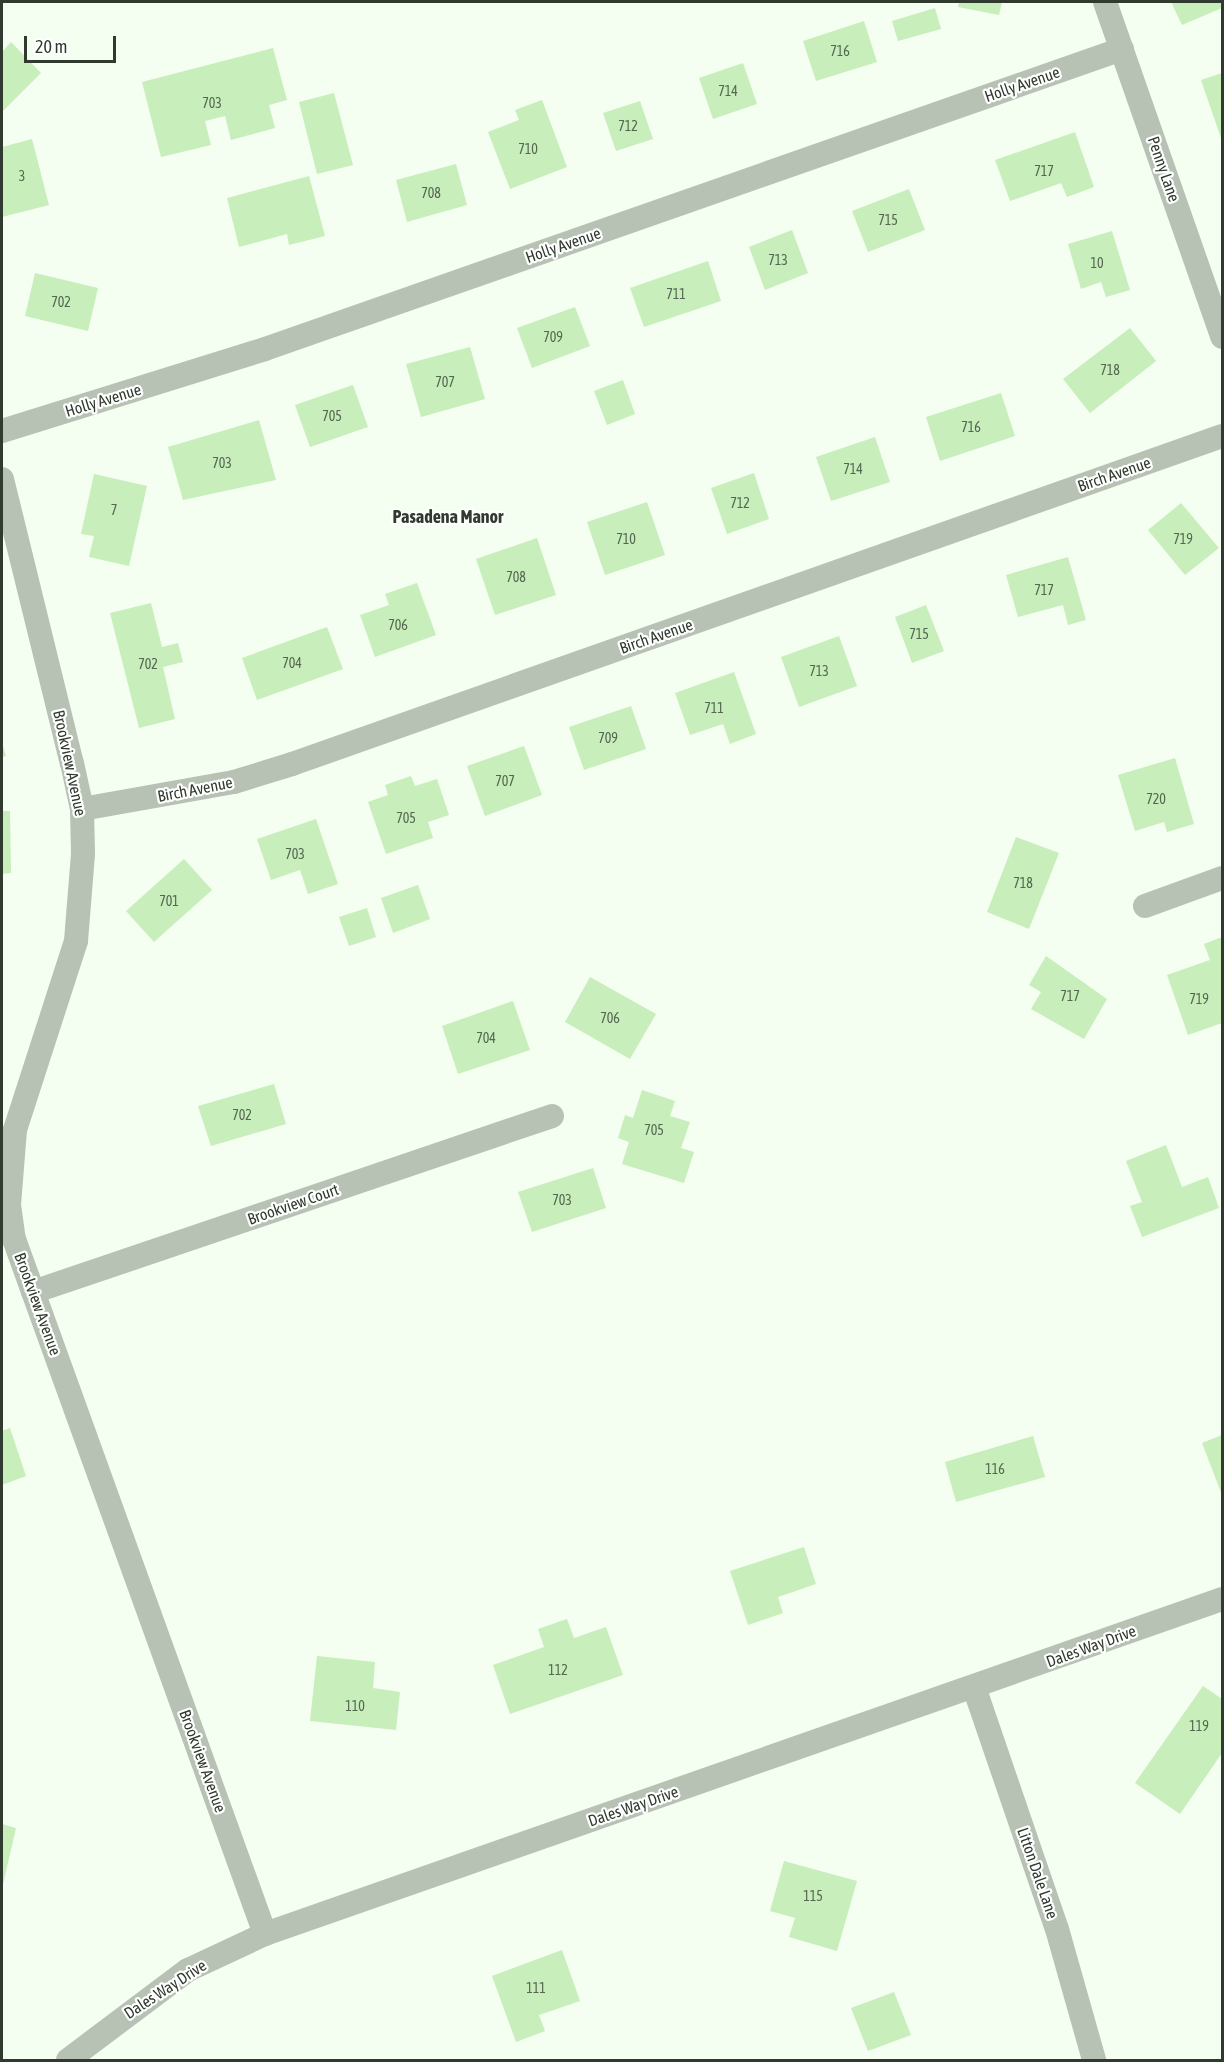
<!DOCTYPE html>
<html>
<head>
<meta charset="utf-8">
<style>
	body { margin:0 }
	#map { position:relative; width:1224px; height:2062px; overflow:hidden; background:#f4fef1; font-family:"Asap Condensed",sans-serif }
	div>[style] { position:absolute }
	[style*='--x'] { left:calc(var(--x)*1px); top:calc(var(--y)*1px); width:calc(var(--w)*1px); rotate:calc(var(--a)*1deg) }
	.building>* { inset:0; background:#c7eebb }
	.street>* { height:24px; margin:-12px; padding:0 12px; transform-origin:12px; border-radius:12px; background:#b7c2b4 }
	span { translate:-50% -50%; white-space:nowrap; text-align:center; line-height:1.15; -webkit-text-stroke:4.5px #fff; paint-order:stroke }
	.number-label { font-size:14px; color:#566751 }
	.number-label span { -webkit-text-stroke-width:0 }
	.street-label { font-size:16px; color:#313a2e }
	.neighbourhood-label { font-size:18px; color:#313a2e; font-weight:700 }
	.frame { position:absolute; inset:0; border:3px solid #313a2e; pointer-events:none }
	.scale { position:absolute; left:24px; top:36px; width:92px; height:27px; box-sizing:border-box; border:3px solid #313a2e; border-top:0; padding-left:8px; font-size:18px; line-height:21px; white-space:nowrap; color:#313a2e; -webkit-text-stroke:4px #fff; paint-order:stroke }
</style>
</head>
<body>
<div id="map">
	<div class="building">
		<i style="clip-path:polygon(959px 2px,1002px 2px,999px 15px,958px 7px)"></i>
		<i style="clip-path:polygon(1171px 2px,1222px 2px,1222px 8px,1182px 25px)"></i>
		<i style="clip-path:polygon(935px 8px,941px 29px,898px 41px,892px 21px)"></i>
		<i style="clip-path:polygon(864px 21px,877px 62px,816px 81px,803px 41px)"></i>
		<i style="clip-path:polygon(11px 42px,41px 73px,2px 112px,2px 52px)"></i>
		<i style="clip-path:polygon(273px 48px,287px 100px,269px 105px,275px 128px,231px 140px,225px 116px,205px 121px,211px 145px,161px 157px,142px 82px)"></i>
		<i style="clip-path:polygon(743px 63px,757px 104px,713px 119px,699px 78px)"></i>
		<i style="clip-path:polygon(1222px 73px,1222px 138px,1221px 138px,1201px 80px)"></i>
		<i style="clip-path:polygon(334px 93px,353px 165px,317px 174px,299px 102px)"></i>
		<i style="clip-path:polygon(542px 100px,567px 167px,510px 189px,488px 132px,519px 120px,515px 110px)"></i>
		<i style="clip-path:polygon(640px 101px,653px 139px,616px 151px,603px 113px)"></i>
		<i style="clip-path:polygon(1075px 132px,1094px 187px,1067px 197px,1061px 183px,1010px 201px,995px 160px)"></i>
		<i style="clip-path:polygon(32px 139px,49px 205px,2px 217px,2px 147px)"></i>
		<i style="clip-path:polygon(456px 164px,467px 205px,407px 222px,396px 180px)"></i>
		<i style="clip-path:polygon(309px 176px,325px 236px,289px 245px,287px 234px,239px 247px,227px 198px)"></i>
		<i style="clip-path:polygon(909px 189px,925px 230px,868px 252px,852px 211px)"></i>
		<i style="clip-path:polygon(792px 230px,808px 273px,765px 290px,749px 247px)"></i>
		<i style="clip-path:polygon(1112px 231px,1130px 290px,1106px 297px,1101px 282px,1081px 289px,1068px 244px)"></i>
		<i style="clip-path:polygon(708px 261px,721px 301px,644px 327px,630px 288px)"></i>
		<i style="clip-path:polygon(35px 273px,98px 288px,88px 331px,25px 316px)"></i>
		<i style="clip-path:polygon(575px 307px,590px 346px,532px 368px,517px 328px)"></i>
		<i style="clip-path:polygon(1130px 328px,1156px 361px,1090px 413px,1063px 379px)"></i>
		<i style="clip-path:polygon(470px 347px,485px 399px,421px 417px,406px 364px)"></i>
		<i style="clip-path:polygon(623px 380px,635px 414px,607px 425px,594px 391px)"></i>
		<i style="clip-path:polygon(353px 385px,368px 427px,310px 447px,295px 405px)"></i>
		<i style="clip-path:polygon(1001px 393px,1015px 436px,940px 461px,926px 417px)"></i>
		<i style="clip-path:polygon(259px 420px,276px 480px,183px 500px,168px 447px)"></i>
		<i style="clip-path:polygon(875px 437px,890px 482px,831px 501px,816px 457px)"></i>
		<i style="clip-path:polygon(754px 473px,769px 519px,727px 534px,711px 488px)"></i>
		<i style="clip-path:polygon(94px 474px,147px 486px,129px 566px,89px 557px,94px 536px,81px 534px)"></i>
		<i style="clip-path:polygon(647px 502px,665px 555px,605px 575px,587px 522px)"></i>
		<i style="clip-path:polygon(1181px 503px,1219px 548px,1185px 575px,1148px 530px)"></i>
		<i style="clip-path:polygon(537px 538px,556px 595px,495px 615px,476px 559px)"></i>
		<i style="clip-path:polygon(1068px 557px,1086px 620px,1068px 625px,1063px 605px,1018px 617px,1006px 575px)"></i>
		<i style="clip-path:polygon(417px 583px,436px 635px,375px 657px,360px 615px,389px 605px,385px 594px)"></i>
		<i style="clip-path:polygon(151px 603px,162px 647px,178px 643px,183px 662px,163px 667px,175px 719px,139px 728px,110px 613px)"></i>
		<i style="clip-path:polygon(926px 605px,944px 651px,912px 663px,895px 617px)"></i>
		<i style="clip-path:polygon(327px 627px,343px 669px,257px 700px,242px 658px)"></i>
		<i style="clip-path:polygon(839px 636px,857px 686px,799px 707px,781px 657px)"></i>
		<i style="clip-path:polygon(734px 672px,756px 734px,730px 744px,723px 724px,690px 735px,675px 693px)"></i>
		<i style="clip-path:polygon(631px 706px,646px 749px,584px 770px,569px 727px)"></i>
		<i style="clip-path:polygon(2px 743px,6px 756px,2px 757px)"></i>
		<i style="clip-path:polygon(524px 746px,542px 795px,485px 816px,467px 766px)"></i>
		<i style="clip-path:polygon(1175px 758px,1194px 824px,1167px 832px,1164px 822px,1135px 831px,1118px 775px)"></i>
		<i style="clip-path:polygon(411px 776px,415px 786px,437px 779px,449px 815px,428px 822px,433px 838px,386px 854px,368px 802px,388px 795px,385px 785px)"></i>
		<i style="clip-path:polygon(2px 811px,10px 811px,11px 873px,2px 874px)"></i>
		<i style="clip-path:polygon(316px 819px,338px 884px,308px 894px,300px 870px,271px 880px,257px 839px)"></i>
		<i style="clip-path:polygon(1016px 837px,1059px 853px,1029px 929px,987px 912px)"></i>
		<i style="clip-path:polygon(184px 859px,212px 890px,154px 942px,126px 911px)"></i>
		<i style="clip-path:polygon(418px 885px,430px 919px,393px 933px,381px 898px)"></i>
		<i style="clip-path:polygon(367px 908px,376px 937px,349px 946px,339px 917px)"></i>
		<i style="clip-path:polygon(1222px 937px,1222px 1023px,1188px 1035px,1167px 975px,1210px 960px,1204px 944px)"></i>
		<i style="clip-path:polygon(1046px 956px,1107px 999px,1084px 1039px,1031px 1009px,1041px 992px,1029px 985px)"></i>
		<i style="clip-path:polygon(590px 977px,656px 1014px,630px 1059px,565px 1022px)"></i>
		<i style="clip-path:polygon(513px 1001px,530px 1050px,458px 1074px,442px 1026px)"></i>
		<i style="clip-path:polygon(274px 1084px,286px 1124px,211px 1146px,198px 1106px)"></i>
		<i style="clip-path:polygon(642px 1090px,675px 1101px,670px 1116px,690px 1122px,681px 1148px,694px 1152px,684px 1183px,622px 1164px,629px 1142px,618px 1138px,625px 1115px,633px 1118px)"></i>
		<i style="clip-path:polygon(1166px 1145px,1182px 1187px,1208px 1177px,1219px 1208px,1142px 1237px,1130px 1206px,1142px 1202px,1126px 1161px)"></i>
		<i style="clip-path:polygon(593px 1168px,606px 1208px,532px 1232px,518px 1192px)"></i>
		<i style="clip-path:polygon(10px 1428px,26px 1476px,2px 1485px,2px 1431px)"></i>
		<i style="clip-path:polygon(1222px 1435px,1222px 1495px,1202px 1443px)"></i>
		<i style="clip-path:polygon(1033px 1436px,1045px 1477px,956px 1502px,945px 1462px)"></i>
		<i style="clip-path:polygon(804px 1547px,816px 1584px,778px 1597px,783px 1613px,748px 1625px,730px 1571px)"></i>
		<i style="clip-path:polygon(567px 1619px,574px 1638px,606px 1627px,623px 1675px,510px 1714px,493px 1665px,544px 1647px,538px 1629px)"></i>
		<i style="clip-path:polygon(317px 1656px,375px 1662px,373px 1688px,400px 1692px,396px 1730px,310px 1721px)"></i>
		<i style="clip-path:polygon(1203px 1686px,1222px 1699px,1222px 1753px,1180px 1814px,1135px 1783px)"></i>
		<i style="clip-path:polygon(2px 1824px,16px 1828px,2px 1889px)"></i>
		<i style="clip-path:polygon(784px 1861px,857px 1881px,837px 1951px,789px 1937px,795px 1918px,770px 1911px)"></i>
		<i style="clip-path:polygon(562px 1950px,580px 2001px,539px 2015px,545px 2031px,516px 2042px,492px 1976px)"></i>
		<i style="clip-path:polygon(894px 1992px,911px 2035px,868px 2051px,851px 2008px)"></i>
	</div>
	<div class="street">
		<i style="--x:1105;--y:2;--w:355;--a:70.7"></i>
		<i style="--x:2;--y:431;--w:275;--a:-17.3"></i>
		<i style="--x:265;--y:349;--w:908;--a:-19.29"></i>
		<i style="--x:2;--y:479;--w:292;--a:76.2"></i>
		<i style="--x:72;--y:763;--w:47;--a:77.7"></i>
		<i style="--x:82;--y:809;--w:45;--a:88.7"></i>
		<i style="--x:83;--y:854;--w:87;--a:94.6"></i>
		<i style="--x:76;--y:941;--w:199;--a:107.9"></i>
		<i style="--x:15;--y:1130;--w:75;--a:94.6"></i>
		<i style="--x:9;--y:1205;--w:34;--a:82"></i>
		<i style="--x:14;--y:1239;--w:739;--a:70.14"></i>
		<i style="--x:82;--y:809;--w:154;--a:-10.1"></i>
		<i style="--x:234;--y:782;--w:61;--a:-17.2"></i>
		<i style="--x:292;--y:764;--w:986;--a:-19.43"></i>
		<i style="--x:1145;--y:906;--w:82;--a:-20"></i>
		<i style="--x:33;--y:1292;--w:548;--a:-18.73"></i>
		<i style="--x:974;--y:1687;--w:256;--a:71.1"></i>
		<i style="--x:1057;--y:1929;--w:136;--a:74.2"></i>
		<i style="--x:68;--y:2060;--w:150;--a:-36.9"></i>
		<i style="--x:188;--y:1970;--w:85;--a:-25.1"></i>
		<i style="--x:265;--y:1934;--w:1014;--a:-19.29"></i>
	</div>
	<div class="number-label">
		<span style="left:840px;top:51px">716</span>
		<span style="left:728px;top:91px">714</span>
		<span style="left:212px;top:103px">703</span>
		<span style="left:628px;top:126px">712</span>
		<span style="left:528px;top:149px">710</span>
		<span style="left:1044px;top:171px">717</span>
		<span style="left:22px;top:176px">3</span>
		<span style="left:431px;top:193px">708</span>
		<span style="left:888px;top:220px">715</span>
		<span style="left:778px;top:260px">713</span>
		<span style="left:1097px;top:263px">10</span>
		<span style="left:676px;top:294px">711</span>
		<span style="left:61px;top:302px">702</span>
		<span style="left:553px;top:337px">709</span>
		<span style="left:1110px;top:370px">718</span>
		<span style="left:445px;top:382px">707</span>
		<span style="left:332px;top:416px">705</span>
		<span style="left:971px;top:427px">716</span>
		<span style="left:222px;top:463px">703</span>
		<span style="left:853px;top:469px">714</span>
		<span style="left:740px;top:503px">712</span>
		<span style="left:114px;top:510px">7</span>
		<span style="left:626px;top:539px">710</span>
		<span style="left:1183px;top:539px">719</span>
		<span style="left:516px;top:577px">708</span>
		<span style="left:1044px;top:590px">717</span>
		<span style="left:398px;top:625px">706</span>
		<span style="left:919px;top:634px">715</span>
		<span style="left:292px;top:663px">704</span>
		<span style="left:148px;top:664px">702</span>
		<span style="left:819px;top:671px">713</span>
		<span style="left:714px;top:708px">711</span>
		<span style="left:608px;top:738px">709</span>
		<span style="left:505px;top:781px">707</span>
		<span style="left:1156px;top:799px">720</span>
		<span style="left:406px;top:818px">705</span>
		<span style="left:295px;top:854px">703</span>
		<span style="left:1023px;top:883px">718</span>
		<span style="left:169px;top:901px">701</span>
		<span style="left:1070px;top:996px">717</span>
		<span style="left:1199px;top:999px">719</span>
		<span style="left:610px;top:1018px">706</span>
		<span style="left:486px;top:1038px">704</span>
		<span style="left:242px;top:1115px">702</span>
		<span style="left:654px;top:1130px">705</span>
		<span style="left:562px;top:1200px">703</span>
		<span style="left:995px;top:1469px">116</span>
		<span style="left:558px;top:1670px">112</span>
		<span style="left:355px;top:1706px">110</span>
		<span style="left:1199px;top:1726px">119</span>
		<span style="left:813px;top:1896px">115</span>
		<span style="left:536px;top:1988px">111</span>
	</div>
	<div class="street-label">
		<span style="left:1022px;top:84px;rotate:-19deg">Holly Avenue</span>
		<span style="left:1164px;top:169px;rotate:71deg">Penny Lane</span>
		<span style="left:563px;top:245px;rotate:-19deg">Holly Avenue</span>
		<span style="left:103px;top:400px;rotate:-17deg">Holly Avenue</span>
		<span style="left:1114px;top:474px;rotate:-19deg">Birch Avenue</span>
		<span style="left:656px;top:636px;rotate:-19deg">Birch Avenue</span>
		<span style="left:70px;top:763px;rotate:78deg">Brookview Avenue</span>
		<span style="left:195px;top:789px;rotate:-11deg">Birch Avenue</span>
		<span style="left:293px;top:1204px;rotate:-19deg">Brookview Court</span>
		<span style="left:38px;top:1304px;rotate:70deg">Brookview Avenue</span>
		<span style="left:1091px;top:1646px;rotate:-20deg">Dales Way Drive</span>
		<span style="left:203px;top:1761px;rotate:70deg">Brookview Avenue</span>
		<span style="left:633px;top:1806px;rotate:-19deg">Dales Way Drive</span>
		<span style="left:1038px;top:1873px;rotate:71deg">Litton Dale Lane</span>
		<span style="left:165px;top:1989px;rotate:-33deg">Dales Way Drive</span>
	</div>
	<div class="neighbourhood-label">
		<span style="left:448px;top:517px">Pasadena Manor</span>
	</div>
	<div class="frame"></div>
	<div class="scale">20 m</div>
</div>
</body>
</html>
